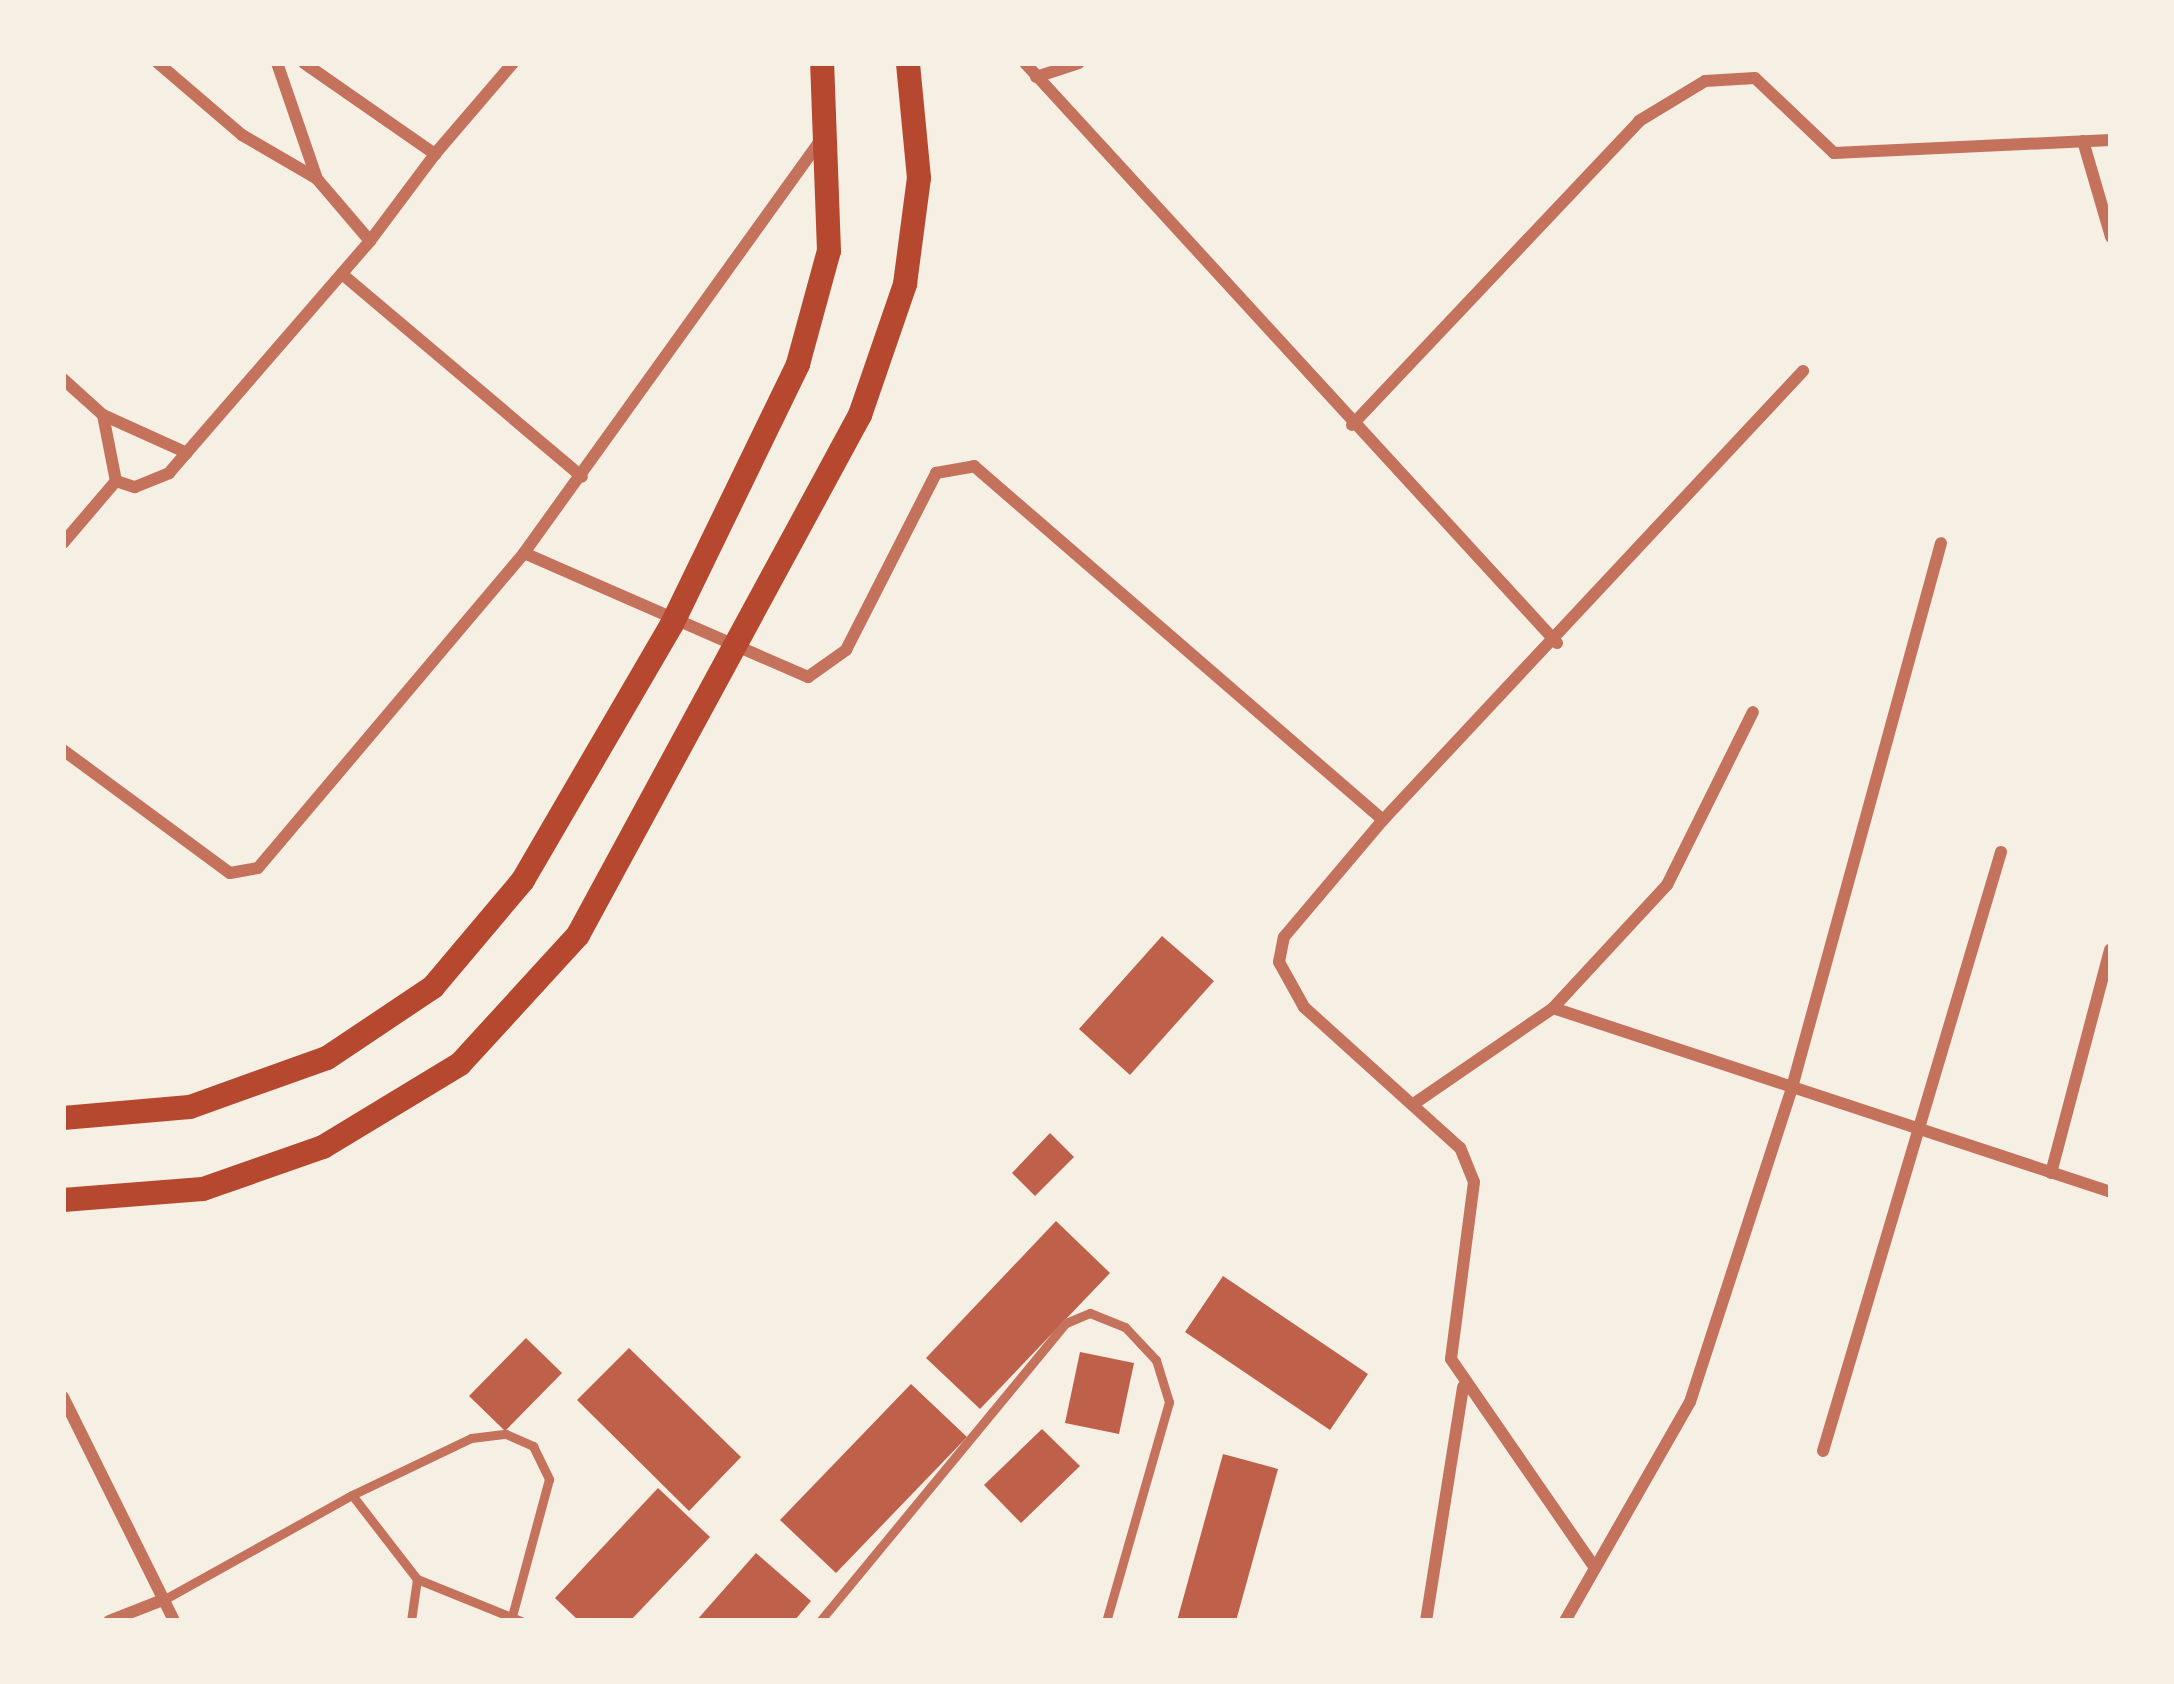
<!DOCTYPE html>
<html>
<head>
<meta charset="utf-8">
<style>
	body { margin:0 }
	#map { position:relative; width:2174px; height:1684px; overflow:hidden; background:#f6efe4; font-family:"Fira Sans",sans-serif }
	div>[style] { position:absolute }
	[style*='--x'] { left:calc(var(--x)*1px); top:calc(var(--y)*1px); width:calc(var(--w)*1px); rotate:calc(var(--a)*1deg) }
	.building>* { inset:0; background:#bf614a }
	.service>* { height:9px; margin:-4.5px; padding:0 4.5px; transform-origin:4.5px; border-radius:4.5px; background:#c5725c }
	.minor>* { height:12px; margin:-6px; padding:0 6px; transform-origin:6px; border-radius:6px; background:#c5725c }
	.secondary>* { height:24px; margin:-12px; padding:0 12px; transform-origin:12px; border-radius:12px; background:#b5482f }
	span { translate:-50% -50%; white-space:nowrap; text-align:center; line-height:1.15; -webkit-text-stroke:10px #f6efe4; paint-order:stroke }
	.frame { position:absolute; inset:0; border:66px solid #f6efe4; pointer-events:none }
</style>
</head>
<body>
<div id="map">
	<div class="building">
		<i style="clip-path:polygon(1162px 936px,1214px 981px,1130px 1075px,1079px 1029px)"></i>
		<i style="clip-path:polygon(1050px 1133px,1074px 1157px,1035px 1196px,1012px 1173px)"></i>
		<i style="clip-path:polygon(1056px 1221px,1110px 1273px,980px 1409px,926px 1358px)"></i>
		<i style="clip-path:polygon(1223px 1276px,1368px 1374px,1330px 1430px,1185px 1332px)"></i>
		<i style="clip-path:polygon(526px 1338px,562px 1373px,505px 1431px,469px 1396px)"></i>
		<i style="clip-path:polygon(629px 1348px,741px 1457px,689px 1511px,577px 1400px)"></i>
		<i style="clip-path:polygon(1080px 1352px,1134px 1363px,1119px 1434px,1065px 1423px)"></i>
		<i style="clip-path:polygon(911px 1384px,967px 1437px,836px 1573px,780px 1520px)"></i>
		<i style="clip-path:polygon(1042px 1429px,1080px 1466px,1021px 1523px,984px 1485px)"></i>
		<i style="clip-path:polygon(1223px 1454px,1278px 1469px,1236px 1621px,1177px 1621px)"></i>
		<i style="clip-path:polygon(658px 1488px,710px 1537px,630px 1621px,579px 1621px,555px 1598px)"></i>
		<i style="clip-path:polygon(756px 1553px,811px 1601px,794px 1621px,696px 1621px)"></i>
	</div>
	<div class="service">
		<i style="--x:352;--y:1495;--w:106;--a:52.3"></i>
		<i style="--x:417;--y:1579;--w:112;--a:22"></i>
		<i style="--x:165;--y:1599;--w:214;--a:-29.1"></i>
		<i style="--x:352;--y:1495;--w:132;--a:-25.6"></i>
		<i style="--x:471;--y:1438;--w:35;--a:-7"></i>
		<i style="--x:506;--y:1434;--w:30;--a:24"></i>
		<i style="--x:533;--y:1446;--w:37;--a:64"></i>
		<i style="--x:549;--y:1479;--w:142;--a:105.1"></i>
		<i style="--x:411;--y:1621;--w:42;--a:-81.9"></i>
		<i style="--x:820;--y:1621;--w:386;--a:-50.5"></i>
		<i style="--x:1066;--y:1323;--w:26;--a:-23"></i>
		<i style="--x:1090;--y:1313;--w:38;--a:22"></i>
		<i style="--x:1125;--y:1327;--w:45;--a:46.8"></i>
		<i style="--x:1156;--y:1360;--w:44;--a:72.8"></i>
		<i style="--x:1169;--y:1402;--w:228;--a:106"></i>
	</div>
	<div class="minor">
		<i style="--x:158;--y:63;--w:111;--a:40.6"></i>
		<i style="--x:242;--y:135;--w:86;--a:30.2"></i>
		<i style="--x:304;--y:63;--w:160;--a:34.8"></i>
		<i style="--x:435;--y:154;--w:120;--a:-49.4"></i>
		<i style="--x:1025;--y:63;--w:787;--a:47.47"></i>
		<i style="--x:1036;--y:77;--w:45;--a:-18"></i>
		<i style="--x:820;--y:141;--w:507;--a:125.7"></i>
		<i style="--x:524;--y:553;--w:310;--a:23.6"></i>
		<i style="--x:808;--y:677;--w:47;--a:-35.4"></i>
		<i style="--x:846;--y:650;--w:199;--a:-63"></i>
		<i style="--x:936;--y:473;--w:39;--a:-10"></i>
		<i style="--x:974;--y:466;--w:541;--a:40.88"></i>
		<i style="--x:2083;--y:141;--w:100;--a:73.7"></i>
		<i style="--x:370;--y:241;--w:109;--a:-53.2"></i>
		<i style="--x:342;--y:274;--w:314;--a:40.2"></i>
		<i style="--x:63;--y:379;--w:54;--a:42"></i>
		<i style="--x:103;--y:415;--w:92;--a:24.3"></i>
		<i style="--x:103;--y:415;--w:67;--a:78.9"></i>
		<i style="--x:116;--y:481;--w:20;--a:18"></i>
		<i style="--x:135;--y:487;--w:37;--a:-22"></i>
		<i style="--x:169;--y:473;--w:307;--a:-49.1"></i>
		<i style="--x:370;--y:241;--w:82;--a:-130.5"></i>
		<i style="--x:317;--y:179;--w:123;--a:-109"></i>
		<i style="--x:1352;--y:425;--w:418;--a:-46.6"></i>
		<i style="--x:1639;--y:121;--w:77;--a:-31.2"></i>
		<i style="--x:1705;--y:81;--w:50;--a:-3.4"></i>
		<i style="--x:1755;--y:78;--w:109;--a:43.5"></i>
		<i style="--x:1834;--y:153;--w:277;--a:-2.7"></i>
		<i style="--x:63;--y:543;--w:82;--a:-49.5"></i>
		<i style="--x:63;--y:750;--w:207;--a:36.4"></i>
		<i style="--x:230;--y:873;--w:28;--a:-10"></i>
		<i style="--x:258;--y:868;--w:412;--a:-49.8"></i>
		<i style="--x:1553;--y:1008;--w:588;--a:18.25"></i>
		<i style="--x:1415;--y:1103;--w:168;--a:-34.5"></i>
		<i style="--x:1553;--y:1008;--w:168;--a:-47.2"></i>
		<i style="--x:1667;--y:885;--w:193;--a:-63.6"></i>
		<i style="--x:2051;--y:1173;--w:231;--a:-75.2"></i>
		<i style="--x:63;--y:1397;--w:250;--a:63.6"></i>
		<i style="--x:1823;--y:1451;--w:625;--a:-73.45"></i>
		<i style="--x:1593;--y:1565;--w:250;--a:-124.6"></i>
		<i style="--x:1451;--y:1359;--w:178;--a:-82.6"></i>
		<i style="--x:1474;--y:1182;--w:37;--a:-112"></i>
		<i style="--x:1460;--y:1148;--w:210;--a:-137.9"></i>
		<i style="--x:1304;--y:1007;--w:51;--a:-119.1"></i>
		<i style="--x:1279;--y:962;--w:25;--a:-79"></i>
		<i style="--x:1284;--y:937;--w:153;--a:-49.8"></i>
		<i style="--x:1383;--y:820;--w:615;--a:-46.91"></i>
		<i style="--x:109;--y:1621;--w:60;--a:-21.4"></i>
		<i style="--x:1426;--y:1621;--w:237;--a:-81"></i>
		<i style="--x:1565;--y:1621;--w:252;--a:-60.3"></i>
		<i style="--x:1690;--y:1402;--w:327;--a:-72"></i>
		<i style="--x:1791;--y:1091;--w:568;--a:-74.69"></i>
	</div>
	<div class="secondary">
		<i style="--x:63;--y:1118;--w:127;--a:-5"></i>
		<i style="--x:190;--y:1107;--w:145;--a:-19.7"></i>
		<i style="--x:327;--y:1058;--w:128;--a:-33.8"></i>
		<i style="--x:433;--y:987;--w:140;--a:-49.9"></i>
		<i style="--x:523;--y:880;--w:296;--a:-59.8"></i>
		<i style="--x:672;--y:624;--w:289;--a:-64.1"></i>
		<i style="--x:798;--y:364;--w:117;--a:-74.7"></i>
		<i style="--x:829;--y:251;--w:188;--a:-92.1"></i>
		<i style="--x:63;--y:1200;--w:140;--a:-4.5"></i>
		<i style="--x:203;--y:1189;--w:127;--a:-19.3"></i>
		<i style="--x:323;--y:1147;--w:160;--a:-31.2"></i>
		<i style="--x:460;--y:1064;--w:175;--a:-47.5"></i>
		<i style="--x:578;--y:935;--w:592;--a:-61.53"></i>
		<i style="--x:860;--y:415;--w:139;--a:-71"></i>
		<i style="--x:905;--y:284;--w:107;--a:-82.5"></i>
		<i style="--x:919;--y:178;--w:116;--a:-95.5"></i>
	</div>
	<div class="frame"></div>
</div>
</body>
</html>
